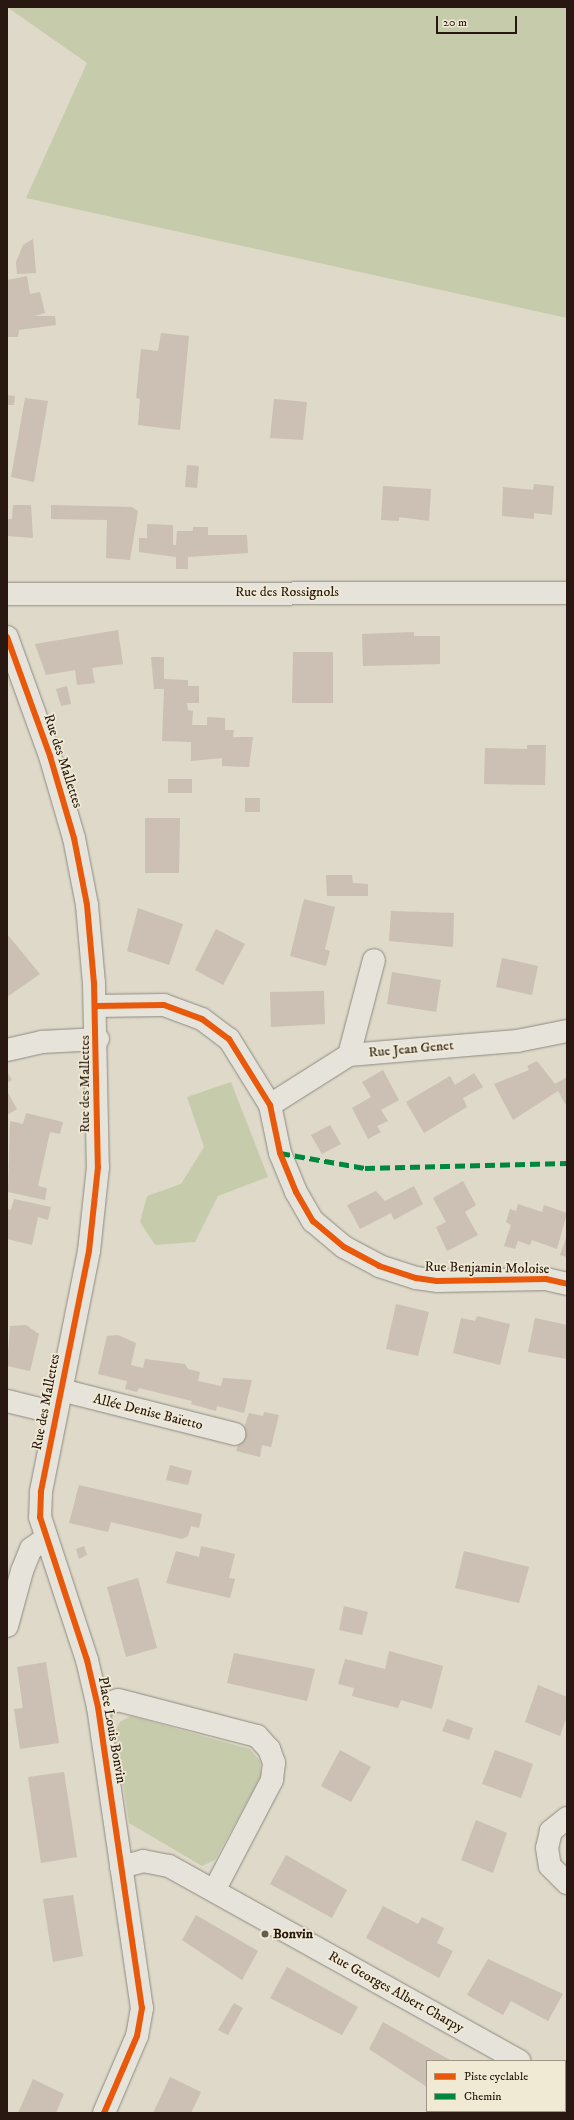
<!DOCTYPE html>
<html>
<head>
<meta charset="utf-8">
<style>
	body { margin:0 }
	#map { position:relative; width:574px; height:2120px; overflow:hidden; background:#ded9c8; font-family:"IM FELL DW Pica",serif }
	div>[style] { position:absolute }
	[style*='--x'] { left:calc(var(--x)*1px); top:calc(var(--y)*1px); width:calc(var(--w)*1px); rotate:calc(var(--a)*1deg) }
	.green>* { inset:0; background:#c6ccab }
	.building>* { inset:0; background:#ccbfb3 }
	.roads { filter:drop-shadow(0 0 1px #8f8a80) drop-shadow(0 0 1px #8f8a80) }
	.minor>* { height:22px; margin:-11px; padding:0 11px; transform-origin:11px; border-radius:11px; background:#e6e3db }
	.quiet>* { height:5px; margin-top:-2.5px; transform-origin:0; background:repeating-linear-gradient(90deg,#00873e 0 10px,transparent 0 15px) }
	.cycleway>* { height:6px; margin:-3px; padding:0 3px; transform-origin:3px; border-radius:3px; background:#e8590c }
	.dots>* { width:11px; height:11px; translate:-50% -50%; box-sizing:border-box; border:2px solid #f0ead5; border-radius:50% }
	span { translate:-50% -50%; white-space:nowrap; text-align:center; line-height:1.15; -webkit-text-stroke:3.5px #f0ead5; paint-order:stroke }
	.street-label { font-size:14px; color:#281811 }
	.poi-label { font-size:14px; color:#281811; font-weight:700 }
	.left { translate:0 -50%; text-align:left }
	.frame { position:absolute; inset:0; border:8px solid #281811; pointer-events:none }
	.legend { position:absolute; left:426px; top:2060px; width:140px; height:52px; box-sizing:border-box; background:#f0ead5; border:1px solid #a09687; margin:0; padding:5px 7px; list-style:none; font-size:12px; color:#281811 }
	.legend li { display:flex; align-items:center; gap:8px; height:20px }
	.legend b { width:20px; border:1px solid #a09687 }
	.scale { position:absolute; left:436px; top:16px; width:81px; height:18px; box-sizing:border-box; border:2px solid #281811; border-top:0; padding-left:5px; font-size:12px; line-height:14px; white-space:nowrap; color:#281811; -webkit-text-stroke:3px #f0ead5; paint-order:stroke }
</style>
</head>
<body>
<div id="map">
	<div class="green">
		<i style="clip-path:polygon(7px 7px,567px 7px,567px 318px,26px 198px,87px 63px)"></i>
		<i style="clip-path:polygon(231px 1082px,268px 1177px,218px 1196px,195px 1242px,155px 1245px,140px 1222px,147px 1196px,181px 1184px,204px 1147px,187px 1097px)"></i>
		<i style="clip-path:polygon(130px 1716px,250px 1749px,260px 1761px,261px 1776px,215px 1860px,202px 1866px,129px 1823px,115px 1731px,120px 1722px)"></i>
	</div>
	<div class="building">
		<i style="clip-path:polygon(33px 239px,36px 273px,17px 274px,16px 262px,23px 245px)"></i>
		<i style="clip-path:polygon(27px 276px,30px 294px,40px 292px,45px 313px,34px 316px,55px 316px,56px 325px,19px 330px,18px 337px,7px 337px,7px 280px)"></i>
		<i style="clip-path:polygon(161px 333px,189px 336px,180px 430px,138px 425px,140px 399px,136px 398px,141px 349px,158px 351px)"></i>
		<i style="clip-path:polygon(7px 395px,15px 396px,14px 405px,7px 405px)"></i>
		<i style="clip-path:polygon(25px 398px,48px 401px,34px 482px,11px 477px)"></i>
		<i style="clip-path:polygon(274px 399px,307px 402px,303px 440px,270px 438px)"></i>
		<i style="clip-path:polygon(187px 465px,199px 466px,197px 488px,185px 487px)"></i>
		<i style="clip-path:polygon(534px 484px,554px 486px,552px 515px,534px 513px,534px 519px,502px 516px,503px 487px,533px 490px)"></i>
		<i style="clip-path:polygon(383px 486px,431px 489px,429px 521px,399px 517px,399px 521px,381px 520px)"></i>
		<i style="clip-path:polygon(13px 505px,31px 505px,33px 538px,7px 536px,7px 519px,12px 519px)"></i>
		<i style="clip-path:polygon(51px 505px,132px 507px,138px 511px,130px 560px,106px 558px,107px 520px,51px 519px)"></i>
		<i style="clip-path:polygon(147px 524px,173px 525px,173px 545px,176px 545px,177px 531px,193px 531px,193px 527px,208px 527px,208px 535px,247px 535px,248px 553px,188px 557px,188px 569px,176px 569px,176px 557px,139px 552px,139px 538px,147px 538px)"></i>
		<i style="clip-path:polygon(118px 630px,123px 664px,92px 668px,95px 683px,77px 685px,75px 670px,46px 675px,35px 644px)"></i>
		<i style="clip-path:polygon(414px 632px,414px 636px,440px 636px,440px 664px,363px 666px,362px 634px)"></i>
		<i style="clip-path:polygon(293px 652px,333px 652px,333px 703px,292px 703px)"></i>
		<i style="clip-path:polygon(151px 657px,164px 657px,164px 679px,188px 680px,188px 686px,199px 686px,199px 703px,187px 703px,188px 710px,193px 711px,192px 725px,207px 725px,207px 717px,225px 718px,225px 730px,234px 730px,233px 737px,253px 737px,249px 767px,222px 766px,222px 758px,191px 761px,191px 742px,162px 741px,164px 689px,154px 689px)"></i>
		<i style="clip-path:polygon(67px 686px,71px 704px,61px 706px,56px 689px)"></i>
		<i style="clip-path:polygon(527px 745px,546px 745px,545px 785px,484px 784px,485px 748px,527px 749px)"></i>
		<i style="clip-path:polygon(168px 779px,192px 779px,192px 793px,168px 793px)"></i>
		<i style="clip-path:polygon(245px 798px,260px 798px,260px 812px,245px 812px)"></i>
		<i style="clip-path:polygon(145px 818px,180px 818px,179px 873px,145px 873px)"></i>
		<i style="clip-path:polygon(326px 875px,352px 875px,353px 883px,368px 884px,368px 896px,327px 896px)"></i>
		<i style="clip-path:polygon(304px 899px,335px 907px,325px 949px,330px 951px,326px 966px,290px 956px)"></i>
		<i style="clip-path:polygon(138px 908px,183px 924px,169px 965px,127px 951px)"></i>
		<i style="clip-path:polygon(391px 911px,454px 913px,453px 947px,389px 941px)"></i>
		<i style="clip-path:polygon(216px 929px,245px 944px,223px 985px,195px 970px)"></i>
		<i style="clip-path:polygon(7px 934px,40px 974px,7px 997px)"></i>
		<i style="clip-path:polygon(502px 958px,538px 966px,532px 995px,496px 987px)"></i>
		<i style="clip-path:polygon(392px 972px,441px 980px,436px 1012px,387px 1004px)"></i>
		<i style="clip-path:polygon(324px 991px,325px 1024px,271px 1027px,270px 992px)"></i>
		<i style="clip-path:polygon(537px 1061px,555px 1084px,567px 1077px,567px 1107px,558px 1091px,513px 1120px,494px 1084px,529px 1070px,527px 1066px)"></i>
		<i style="clip-path:polygon(383px 1070px,399px 1100px,381px 1110px,388px 1121px,377px 1126px,381px 1132px,368px 1139px,352px 1108px,371px 1097px,362px 1082px)"></i>
		<i style="clip-path:polygon(7px 1072px,12px 1080px,7px 1083px)"></i>
		<i style="clip-path:polygon(474px 1073px,483px 1087px,463px 1098px,467px 1107px,424px 1133px,406px 1102px,450px 1076px,455px 1085px)"></i>
		<i style="clip-path:polygon(7px 1091px,17px 1109px,7px 1115px)"></i>
		<i style="clip-path:polygon(26px 1113px,63px 1122px,60px 1134px,50px 1132px,38px 1186px,47px 1188px,45px 1200px,8px 1192px,10px 1121px,23px 1124px)"></i>
		<i style="clip-path:polygon(330px 1125px,341px 1144px,322px 1154px,311px 1135px)"></i>
		<i style="clip-path:polygon(463px 1181px,476px 1205px,465px 1212px,478px 1235px,447px 1251px,436px 1227px,446px 1222px,433px 1198px)"></i>
		<i style="clip-path:polygon(414px 1186px,423px 1204px,394px 1220px,391px 1213px,360px 1229px,347px 1205px,376px 1191px,385px 1201px)"></i>
		<i style="clip-path:polygon(14px 1199px,51px 1207px,48px 1220px,38px 1217px,32px 1245px,7px 1239px,7px 1209px,11px 1210px)"></i>
		<i style="clip-path:polygon(518px 1204px,542px 1212px,544px 1205px,567px 1213px,557px 1249px,532px 1240px,530px 1245px,518px 1241px,515px 1249px,504px 1246px,511px 1225px,506px 1222px,510px 1209px,516px 1211px)"></i>
		<i style="clip-path:polygon(567px 1235px,567px 1257px,560px 1255px)"></i>
		<i style="clip-path:polygon(396px 1304px,429px 1312px,418px 1356px,386px 1349px)"></i>
		<i style="clip-path:polygon(477px 1316px,510px 1324px,500px 1365px,453px 1353px,461px 1318px,475px 1321px)"></i>
		<i style="clip-path:polygon(535px 1318px,567px 1325px,567px 1359px,528px 1352px)"></i>
		<i style="clip-path:polygon(26px 1325px,39px 1334px,30px 1371px,7px 1366px,10px 1326px)"></i>
		<i style="clip-path:polygon(118px 1335px,136px 1343px,131px 1365px,143px 1368px,145px 1359px,185px 1364px,188px 1369px,200px 1372px,198px 1381px,221px 1386px,223px 1378px,252px 1380px,244px 1413px,217px 1406px,216px 1411px,191px 1404px,192px 1401px,139px 1388px,137px 1392px,125px 1389px,127px 1381px,98px 1374px,107px 1336px)"></i>
		<i style="clip-path:polygon(264px 1412px,279px 1415px,271px 1447px,262px 1445px,260px 1457px,236px 1451px,249px 1413px,263px 1416px)"></i>
		<i style="clip-path:polygon(170px 1465px,192px 1471px,188px 1485px,166px 1480px)"></i>
		<i style="clip-path:polygon(79px 1485px,202px 1514px,199px 1528px,191px 1526px,188px 1536px,182px 1539px,111px 1522px,108px 1532px,69px 1523px)"></i>
		<i style="clip-path:polygon(84px 1546px,87px 1555px,79px 1559px,76px 1549px)"></i>
		<i style="clip-path:polygon(201px 1546px,235px 1554px,229px 1578px,235px 1579px,230px 1598px,166px 1583px,176px 1551px,199px 1557px)"></i>
		<i style="clip-path:polygon(464px 1551px,529px 1567px,519px 1603px,455px 1588px)"></i>
		<i style="clip-path:polygon(138px 1578px,157px 1648px,126px 1657px,107px 1587px)"></i>
		<i style="clip-path:polygon(344px 1606px,368px 1612px,362px 1635px,339px 1630px)"></i>
		<i style="clip-path:polygon(389px 1651px,443px 1666px,432px 1709px,401px 1700px,398px 1708px,352px 1696px,354px 1688px,338px 1684px,345px 1659px,385px 1669px)"></i>
		<i style="clip-path:polygon(234px 1653px,315px 1669px,307px 1701px,227px 1683px)"></i>
		<i style="clip-path:polygon(46px 1662px,59px 1743px,20px 1749px,14px 1709px,23px 1708px,17px 1667px)"></i>
		<i style="clip-path:polygon(538px 1685px,567px 1697px,567px 1716px,560px 1736px,525px 1722px)"></i>
		<i style="clip-path:polygon(447px 1719px,473px 1728px,469px 1740px,442px 1731px)"></i>
		<i style="clip-path:polygon(340px 1750px,371px 1767px,351px 1802px,321px 1786px)"></i>
		<i style="clip-path:polygon(495px 1750px,533px 1764px,521px 1798px,482px 1784px)"></i>
		<i style="clip-path:polygon(64px 1772px,77px 1857px,41px 1863px,28px 1777px)"></i>
		<i style="clip-path:polygon(476px 1820px,507px 1833px,493px 1873px,461px 1860px)"></i>
		<i style="clip-path:polygon(286px 1855px,347px 1890px,332px 1918px,270px 1884px)"></i>
		<i style="clip-path:polygon(73px 1895px,83px 1956px,53px 1962px,43px 1899px)"></i>
		<i style="clip-path:polygon(383px 1906px,418px 1924px,422px 1917px,444px 1928px,437px 1943px,453px 1951px,439px 1978px,366px 1938px)"></i>
		<i style="clip-path:polygon(196px 1915px,258px 1951px,242px 1980px,182px 1940px)"></i>
		<i style="clip-path:polygon(488px 1959px,563px 1994px,548px 2021px,511px 2001px,503px 2015px,467px 1995px)"></i>
		<i style="clip-path:polygon(287px 1967px,358px 2007px,342px 2035px,270px 1998px)"></i>
		<i style="clip-path:polygon(234px 2003px,243px 2008px,228px 2035px,218px 2030px)"></i>
		<i style="clip-path:polygon(383px 2022px,420px 2043px,452px 2061px,427px 2061px,427px 2087px,369px 2049px)"></i>
		<i style="clip-path:polygon(170px 2077px,201px 2092px,191px 2113px,153px 2113px)"></i>
		<i style="clip-path:polygon(33px 2079px,64px 2094px,56px 2113px,18px 2113px)"></i>
		<i style="clip-path:polygon(478px 2111px,542px 2111px,545px 2113px,481px 2113px)"></i>
	</div>
	<div class="roads">
		<div class="minor">
			<i style="--x:7;--y:594;--w:560;--a:-0.1"></i>
			<i style="--x:7;--y:637;--w:127;--a:70.1"></i>
			<i style="--x:50;--y:756;--w:85;--a:73.7"></i>
			<i style="--x:74;--y:838;--w:68;--a:79"></i>
			<i style="--x:87;--y:905;--w:78;--a:84.9"></i>
			<i style="--x:94;--y:983;--w:184;--a:88.8"></i>
			<i style="--x:98;--y:1167;--w:84;--a:96.1"></i>
			<i style="--x:89;--y:1251;--w:246;--a:101.3"></i>
			<i style="--x:41;--y:1492;--w:25;--a:92"></i>
			<i style="--x:40;--y:1517;--w:151;--a:71.8"></i>
			<i style="--x:87;--y:1660;--w:48;--a:76.8"></i>
			<i style="--x:98;--y:1707;--w:304;--a:81.7"></i>
			<i style="--x:142;--y:2008;--w:28;--a:100"></i>
			<i style="--x:137;--y:2036;--w:84;--a:113.2"></i>
			<i style="--x:95;--y:1006;--w:69;--a:-0.8"></i>
			<i style="--x:164;--y:1005;--w:40;--a:20.2"></i>
			<i style="--x:202;--y:1019;--w:34;--a:37"></i>
			<i style="--x:229;--y:1039;--w:78;--a:58.2"></i>
			<i style="--x:270;--y:1105;--w:49;--a:78.2"></i>
			<i style="--x:280;--y:1153;--w:42;--a:67.7"></i>
			<i style="--x:296;--y:1192;--w:34;--a:60"></i>
			<i style="--x:313;--y:1221;--w:40;--a:40"></i>
			<i style="--x:344;--y:1247;--w:40;--a:28"></i>
			<i style="--x:379;--y:1266;--w:39;--a:18"></i>
			<i style="--x:416;--y:1278;--w:21;--a:8"></i>
			<i style="--x:437;--y:1281;--w:109;--a:-1.1"></i>
			<i style="--x:546;--y:1279;--w:22;--a:13"></i>
			<i style="--x:7;--y:1050;--w:37;--a:-13"></i>
			<i style="--x:43;--y:1042;--w:55;--a:-3.1"></i>
			<i style="--x:349;--y:1055;--w:98;--a:-75.3"></i>
			<i style="--x:270;--y:1105;--w:93;--a:-32.3"></i>
			<i style="--x:349;--y:1055;--w:169;--a:-4.8"></i>
			<i style="--x:517;--y:1041;--w:51;--a:-11.3"></i>
			<i style="--x:61;--y:1390;--w:179;--a:14.2"></i>
			<i style="--x:7;--y:1401;--w:50;--a:13.8"></i>
			<i style="--x:7;--y:1626;--w:57;--a:-74.7"></i>
			<i style="--x:22;--y:1571;--w:24;--a:-68"></i>
			<i style="--x:31;--y:1549;--w:19;--a:-36"></i>
			<i style="--x:98;--y:1707;--w:21;--a:-19"></i>
			<i style="--x:118;--y:1700;--w:144;--a:14.5"></i>
			<i style="--x:257;--y:1736;--w:18;--a:47"></i>
			<i style="--x:269;--y:1749;--w:15;--a:70"></i>
			<i style="--x:274;--y:1763;--w:17;--a:97"></i>
			<i style="--x:272;--y:1780;--w:125;--a:117.6"></i>
			<i style="--x:567;--y:1818;--w:21;--a:141"></i>
			<i style="--x:551;--y:1831;--w:17;--a:103"></i>
			<i style="--x:547;--y:1848;--w:18;--a:81"></i>
			<i style="--x:550;--y:1866;--w:24;--a:45"></i>
			<i style="--x:121;--y:1867;--w:23;--a:-15"></i>
			<i style="--x:143;--y:1861;--w:26;--a:11"></i>
			<i style="--x:169;--y:1866;--w:401;--a:29.1"></i>
			<i style="--x:565;--y:2087;--w:2;--a:27"></i>
		</div>
	</div>
	<div class="quiet">
		<i style="--x:280;--y:1153;--w:86;--a:10"></i>
		<i style="--x:365;--y:1168;--w:202;--a:-1.4"></i>
	</div>
	<div class="cycleway">
		<i style="--x:7;--y:637;--w:127;--a:70.1"></i>
		<i style="--x:50;--y:756;--w:85;--a:73.7"></i>
		<i style="--x:74;--y:838;--w:68;--a:79"></i>
		<i style="--x:87;--y:905;--w:78;--a:84.9"></i>
		<i style="--x:94;--y:983;--w:184;--a:88.8"></i>
		<i style="--x:98;--y:1167;--w:84;--a:96.1"></i>
		<i style="--x:89;--y:1251;--w:246;--a:101.3"></i>
		<i style="--x:41;--y:1492;--w:25;--a:92"></i>
		<i style="--x:40;--y:1517;--w:151;--a:71.8"></i>
		<i style="--x:87;--y:1660;--w:48;--a:76.8"></i>
		<i style="--x:98;--y:1707;--w:304;--a:81.7"></i>
		<i style="--x:142;--y:2008;--w:28;--a:100"></i>
		<i style="--x:137;--y:2036;--w:84;--a:113.2"></i>
		<i style="--x:95;--y:1006;--w:69;--a:-0.8"></i>
		<i style="--x:164;--y:1005;--w:40;--a:20.2"></i>
		<i style="--x:202;--y:1019;--w:34;--a:37"></i>
		<i style="--x:229;--y:1039;--w:78;--a:58.2"></i>
		<i style="--x:270;--y:1105;--w:49;--a:78.2"></i>
		<i style="--x:280;--y:1153;--w:42;--a:67.7"></i>
		<i style="--x:296;--y:1192;--w:34;--a:60"></i>
		<i style="--x:313;--y:1221;--w:40;--a:40"></i>
		<i style="--x:344;--y:1247;--w:40;--a:28"></i>
		<i style="--x:379;--y:1266;--w:39;--a:18"></i>
		<i style="--x:416;--y:1278;--w:21;--a:8"></i>
		<i style="--x:437;--y:1281;--w:109;--a:-1.1"></i>
		<i style="--x:546;--y:1279;--w:22;--a:13"></i>
	</div>
	<div class="dots">
		<i style="left:265px;top:1934px;background:#685c51"></i>
	</div>
	<div class="street-label">
		<span style="left:287px;top:592px">Rue des Rossignols</span>
		<span style="left:63px;top:761px;rotate:72deg">Rue des Mallettes</span>
		<span style="left:411px;top:1049px;rotate:-5deg">Rue Jean Genet</span>
		<span style="left:85px;top:1084px;rotate:-90deg">Rue des Mallettes</span>
		<span style="left:487px;top:1268px;rotate:1deg">Rue Benjamin Moloise</span>
		<span style="left:46px;top:1402px;rotate:-79deg">Rue des Mallettes</span>
		<span style="left:148px;top:1412px;rotate:14deg">Allée Denise Baïetto</span>
		<span style="left:112px;top:1730px;rotate:80deg">Place Louis Bonvin</span>
		<span style="left:396px;top:1992px;rotate:29deg">Rue Georges Albert Charpy</span>
	</div>
	<div class="poi-label">
		<span class="left" style="left:273px;top:1934px">Bonvin</span>
	</div>
	<div class="frame"></div>
	<ul class="legend">
	<li><b style="height:5px;background:#e8590c"></b>Piste cyclable</li>
	<li><b style="height:5px;background:#00873e"></b>Chemin</li>
	</ul>
	<div class="scale">20 m</div>
</div>
</body>
</html>
